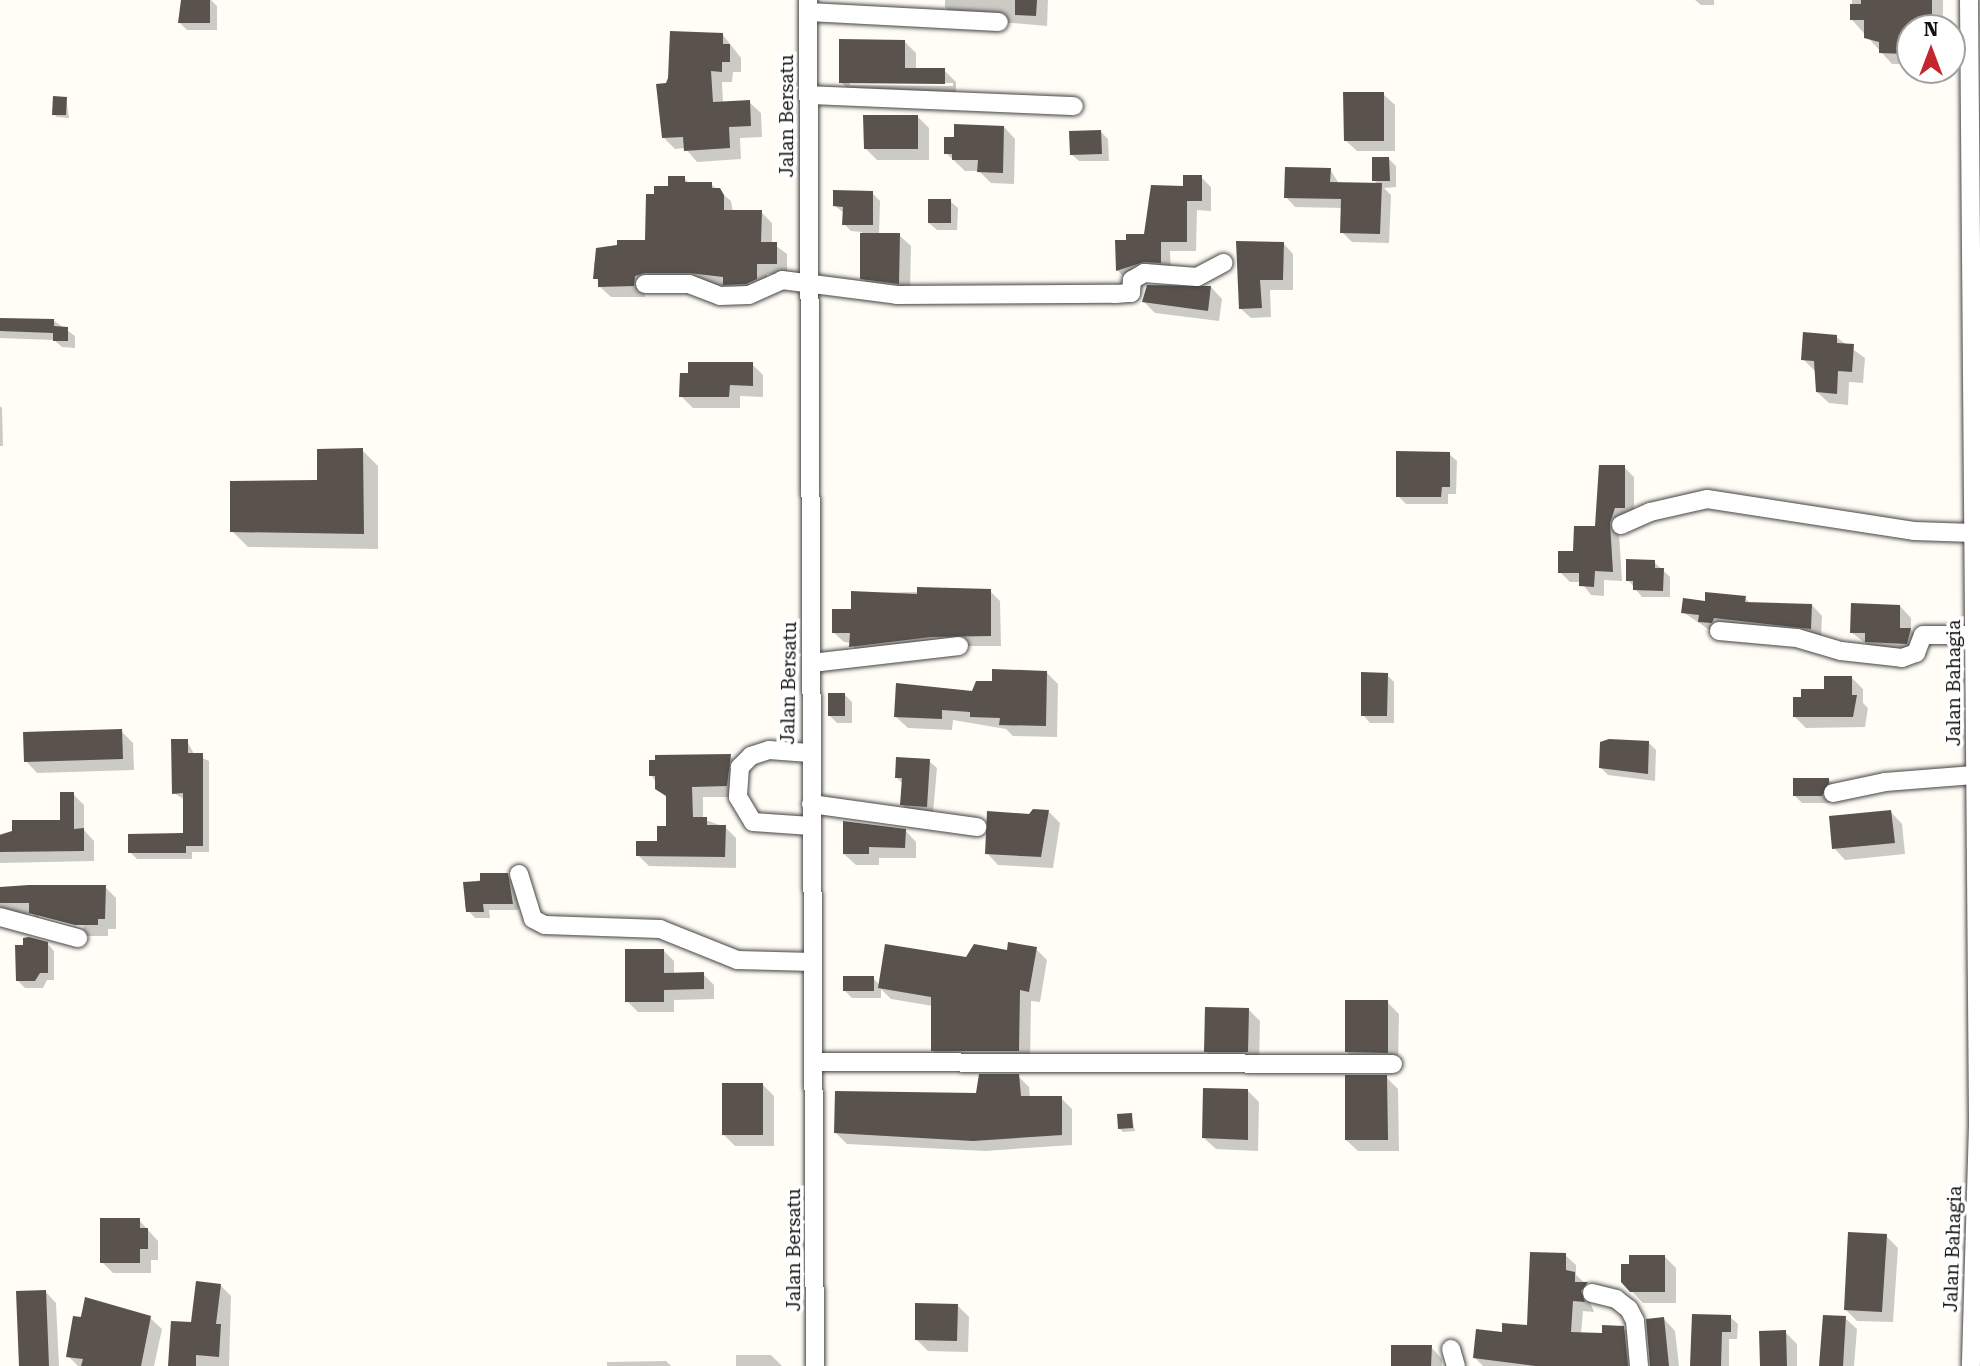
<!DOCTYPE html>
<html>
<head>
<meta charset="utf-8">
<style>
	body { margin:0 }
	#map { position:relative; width:1980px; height:1366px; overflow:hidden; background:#fffdf5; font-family:"Roboto Serif",serif }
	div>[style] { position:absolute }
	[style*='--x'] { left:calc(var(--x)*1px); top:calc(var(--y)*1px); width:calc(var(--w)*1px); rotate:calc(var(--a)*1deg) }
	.shadow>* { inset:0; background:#0003 }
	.building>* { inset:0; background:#5a524d }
	.roads { filter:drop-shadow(0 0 2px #444) drop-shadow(0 0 2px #444) }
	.minor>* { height:18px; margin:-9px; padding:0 9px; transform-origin:9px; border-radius:9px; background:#fff }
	span { translate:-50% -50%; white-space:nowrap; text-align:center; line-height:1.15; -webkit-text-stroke:7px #fff; paint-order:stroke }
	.street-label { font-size:19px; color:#111 }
	.north { position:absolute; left:1896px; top:14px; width:70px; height:70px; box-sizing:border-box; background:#fff; border:2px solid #a0a0a0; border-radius:50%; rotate:0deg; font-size:19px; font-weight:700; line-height:28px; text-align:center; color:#111 }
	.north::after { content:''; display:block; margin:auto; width:24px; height:32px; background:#c4262e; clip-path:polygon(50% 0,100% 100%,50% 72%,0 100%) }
</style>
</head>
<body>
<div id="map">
	<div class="shadow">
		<i style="clip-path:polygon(182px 0,211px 0,217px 6px,217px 30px,187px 30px,179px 22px)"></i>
		<i style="clip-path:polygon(945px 0,1048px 0,1047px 26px,956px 18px,945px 7px)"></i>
		<i style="clip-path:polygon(1695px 0,1714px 0,1714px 5px,1701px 5px)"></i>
		<i style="clip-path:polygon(1852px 0,1943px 0,1943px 28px,1910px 28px,1910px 64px,1892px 64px,1852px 20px)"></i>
		<i style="clip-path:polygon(723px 35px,741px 58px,741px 72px,733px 72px,732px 82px,722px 82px,723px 103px,749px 102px,761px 113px,762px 137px,740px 138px,741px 159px,697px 162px,685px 148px,675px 149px,663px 137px,667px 85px)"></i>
		<i style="clip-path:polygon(evenodd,904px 41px,916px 53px,916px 70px,944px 70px,956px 82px,956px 95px,852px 93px,841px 82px,904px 41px,850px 81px,953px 83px,953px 86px,850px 85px,850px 81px)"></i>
		<i style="clip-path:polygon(1383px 94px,1395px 105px,1395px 151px,1357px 151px,1345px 140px)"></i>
		<i style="clip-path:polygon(66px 98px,69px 118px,57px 117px,53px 114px)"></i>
		<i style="clip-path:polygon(917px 116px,929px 128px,929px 160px,877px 160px,865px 148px)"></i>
		<i style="clip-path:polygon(1004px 127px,1015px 139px,1014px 184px,991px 183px,979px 171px,965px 171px,946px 153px)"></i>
		<i style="clip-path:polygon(1101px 132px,1108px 139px,1109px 161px,1079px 161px,1071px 154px)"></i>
		<i style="clip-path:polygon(1388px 158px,1396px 166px,1396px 187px,1384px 188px,1391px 195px,1389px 243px,1352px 242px,1342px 232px,1343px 208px,1295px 207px,1286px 197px,1330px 169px,1339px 184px,1378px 185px,1374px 180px)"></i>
		<i style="clip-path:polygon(1201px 177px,1211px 187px,1211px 211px,1197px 210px,1196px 251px,1170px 251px,1171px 272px,1127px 280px,1117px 270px,1185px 187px)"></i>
		<i style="clip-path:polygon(684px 178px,690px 184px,711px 184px,731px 201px,733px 212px,761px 212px,772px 223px,772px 243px,787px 254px,787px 274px,767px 274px,767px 290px,735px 295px,727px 287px,657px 283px,645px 287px,645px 297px,611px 297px,599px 286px,594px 263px,647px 242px,656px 196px)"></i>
		<i style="clip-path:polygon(872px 193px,880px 201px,879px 235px,899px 235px,911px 246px,910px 294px,873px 290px,862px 278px,862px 232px,851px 231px,844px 224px,844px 213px,835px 206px)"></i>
		<i style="clip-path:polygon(950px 201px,958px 208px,957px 230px,937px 230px,929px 223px)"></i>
		<i style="clip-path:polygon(1283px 243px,1293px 254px,1293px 290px,1270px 290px,1271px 317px,1251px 318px,1240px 308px)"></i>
		<i style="clip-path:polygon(1211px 287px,1222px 299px,1219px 321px,1155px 313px,1144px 302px)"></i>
		<i style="clip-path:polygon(0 319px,53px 320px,75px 336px,75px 348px,62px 347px,54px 340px,0 338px)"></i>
		<i style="clip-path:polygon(1836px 337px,1865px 358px,1863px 383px,1849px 382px,1848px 405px,1829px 403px,1817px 392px,1815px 371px,1803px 359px)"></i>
		<i style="clip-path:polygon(752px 364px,763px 375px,763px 397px,740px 396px,740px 408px,693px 408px,681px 396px)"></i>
		<i style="clip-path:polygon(0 406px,2px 408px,3px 446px,0 446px)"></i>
		<i style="clip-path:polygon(362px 450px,378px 466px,378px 549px,248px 547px,232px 531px,319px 482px)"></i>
		<i style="clip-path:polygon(1449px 454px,1457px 461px,1456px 494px,1448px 494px,1448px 504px,1406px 504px,1398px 496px)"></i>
		<i style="clip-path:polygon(1624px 467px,1634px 477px,1634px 518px,1625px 518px,1619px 534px,1622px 581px,1604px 580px,1604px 596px,1591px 595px,1581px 582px,1570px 582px,1560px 572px,1597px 528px)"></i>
		<i style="clip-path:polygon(1654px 562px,1670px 577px,1670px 597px,1642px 597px,1628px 580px)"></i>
		<i style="clip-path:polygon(990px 591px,1000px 601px,1001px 646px,942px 646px,861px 657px,851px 643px,844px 642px,833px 632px,853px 611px,853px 593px)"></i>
		<i style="clip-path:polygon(1745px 598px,1751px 604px,1812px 605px,1822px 616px,1821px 638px,1711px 631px,1683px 612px,1706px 602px)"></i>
		<i style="clip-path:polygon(1900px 606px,1911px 618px,1911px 630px,1922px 641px,1919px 655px,1878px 653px,1851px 632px)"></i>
		<i style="clip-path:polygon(1046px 672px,1058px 684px,1057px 737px,1013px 736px,1006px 729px,953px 720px,952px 730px,908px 728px,896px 717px,993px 683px)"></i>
		<i style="clip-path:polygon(1387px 675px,1394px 682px,1394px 723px,1370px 723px,1363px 715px)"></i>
		<i style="clip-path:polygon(1851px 677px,1863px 689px,1863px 703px,1868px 708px,1865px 727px,1806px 728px,1794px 716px,1803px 699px)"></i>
		<i style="clip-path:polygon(845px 695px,852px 702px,852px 723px,837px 723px,829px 715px)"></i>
		<i style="clip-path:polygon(121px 731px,133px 743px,134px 770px,37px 773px,26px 761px)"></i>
		<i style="clip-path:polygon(187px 741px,194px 754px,209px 761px,209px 852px,192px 852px,192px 859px,137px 859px,130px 852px,185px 835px,185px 800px,174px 793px)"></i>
		<i style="clip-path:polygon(1648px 742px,1656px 750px,1655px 781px,1608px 775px,1601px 768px)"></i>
		<i style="clip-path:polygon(730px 756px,741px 767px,738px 797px,703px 797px,703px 819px,725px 827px,736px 838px,736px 868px,649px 866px,638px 855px,659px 842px,667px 828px,667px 798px,651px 775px)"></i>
		<i style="clip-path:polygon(929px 761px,937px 768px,933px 813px,909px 812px,902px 804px,903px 784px,896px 777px)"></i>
		<i style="clip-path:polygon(1828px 779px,1835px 786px,1830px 803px,1802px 803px,1795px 796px)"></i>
		<i style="clip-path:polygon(73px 794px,84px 805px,84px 830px,94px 841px,94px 861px,0 863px,0 834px,61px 821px)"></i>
		<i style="clip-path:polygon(1049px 812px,1060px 823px,1053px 868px,998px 865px,987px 853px,1030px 815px)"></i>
		<i style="clip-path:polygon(1891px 812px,1902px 824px,1905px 854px,1845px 860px,1834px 848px)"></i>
		<i style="clip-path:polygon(905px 830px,916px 842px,916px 858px,879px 858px,879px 865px,856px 865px,844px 854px)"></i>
		<i style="clip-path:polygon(507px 875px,514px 882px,519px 910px,489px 910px,490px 918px,475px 918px,465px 907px,465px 883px)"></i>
		<i style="clip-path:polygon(evenodd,105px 887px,116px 898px,116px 929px,108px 929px,108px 936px,87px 936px,42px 923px,32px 914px,0 914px,0 889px,105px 887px,39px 914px,84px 926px,83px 929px,39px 918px,39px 914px)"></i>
		<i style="clip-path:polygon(47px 943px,54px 951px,54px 980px,47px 980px,43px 988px,25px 988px,17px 980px)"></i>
		<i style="clip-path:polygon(1036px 949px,1047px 960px,1040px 1002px,1031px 1001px,1030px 1062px,944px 1062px,932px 1050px,933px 1006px,891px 999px,881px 989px,881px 998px,852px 998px,844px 990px,873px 978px,880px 985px,967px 959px)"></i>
		<i style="clip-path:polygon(664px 951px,674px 961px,674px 975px,703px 974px,714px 985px,714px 999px,674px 1000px,674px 1012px,638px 1012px,627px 1001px)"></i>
		<i style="clip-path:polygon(1387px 1002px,1399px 1014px,1398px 1063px,1358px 1063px,1347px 1052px)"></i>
		<i style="clip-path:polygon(1248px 1009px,1260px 1021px,1259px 1063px,1218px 1063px,1206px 1051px)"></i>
		<i style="clip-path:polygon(1018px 1076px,1029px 1087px,1030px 1098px,1061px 1098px,1072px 1109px,1072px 1145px,985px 1151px,847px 1144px,836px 1133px,977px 1094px)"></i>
		<i style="clip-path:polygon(1386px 1077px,1398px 1089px,1399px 1151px,1358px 1151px,1346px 1140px)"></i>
		<i style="clip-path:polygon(763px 1085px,774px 1096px,774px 1146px,735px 1146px,724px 1135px)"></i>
		<i style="clip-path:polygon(1247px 1090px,1259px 1102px,1258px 1151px,1216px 1149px,1204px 1138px)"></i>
		<i style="clip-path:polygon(1131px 1114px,1135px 1131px,1123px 1132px,1120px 1129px)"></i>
		<i style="clip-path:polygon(139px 1220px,158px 1241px,158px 1260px,151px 1260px,151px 1273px,113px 1273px,102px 1262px)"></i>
		<i style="clip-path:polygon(1886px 1236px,1898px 1248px,1893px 1322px,1857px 1321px,1845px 1309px)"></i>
		<i style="clip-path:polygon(1565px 1255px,1576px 1265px,1576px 1275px,1597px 1294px,1590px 1302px,1594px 1312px,1583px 1311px,1581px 1334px,1603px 1335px,1623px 1328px,1634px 1338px,1637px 1366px,1483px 1366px,1475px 1358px,1503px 1334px,1529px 1327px)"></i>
		<i style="clip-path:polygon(1664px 1256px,1676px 1268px,1676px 1303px,1643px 1303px,1622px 1281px)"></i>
		<i style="clip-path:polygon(220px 1285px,231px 1296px,229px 1366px,169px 1366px)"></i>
		<i style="clip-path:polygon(45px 1291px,56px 1303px,59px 1366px,21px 1366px)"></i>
		<i style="clip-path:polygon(86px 1299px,150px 1318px,162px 1329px,154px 1366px,78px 1366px,68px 1356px)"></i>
		<i style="clip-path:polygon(957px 1305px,969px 1317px,968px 1352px,928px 1351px,916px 1339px)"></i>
		<i style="clip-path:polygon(1730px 1317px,1738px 1324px,1737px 1339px,1729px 1339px,1729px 1366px,1693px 1366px)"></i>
		<i style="clip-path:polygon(1845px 1318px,1857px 1329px,1854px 1366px,1821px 1366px)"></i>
		<i style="clip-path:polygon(1664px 1319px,1675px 1331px,1679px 1366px,1652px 1366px)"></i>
		<i style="clip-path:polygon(1785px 1332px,1797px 1344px,1797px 1366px,1762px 1366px)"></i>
		<i style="clip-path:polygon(1431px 1347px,1442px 1359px,1442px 1366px,1393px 1366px)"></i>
		<i style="clip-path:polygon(736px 1355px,771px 1355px,782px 1366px,736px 1366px)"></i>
		<i style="clip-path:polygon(666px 1361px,671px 1366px,607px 1366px,607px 1362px)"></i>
	</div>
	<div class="building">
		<i style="clip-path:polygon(181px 0,210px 0,210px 23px,178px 23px)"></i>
		<i style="clip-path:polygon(1015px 0,1037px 0,1036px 16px,1015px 15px)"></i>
		<i style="clip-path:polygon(1861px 0,1932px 0,1932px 25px,1912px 25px,1906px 54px,1879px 53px,1879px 42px,1864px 38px,1864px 20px,1850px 20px,1850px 4px,1861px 4px)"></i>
		<i style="clip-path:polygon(670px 31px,723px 33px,723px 44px,730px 44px,730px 62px,722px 62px,722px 72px,711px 71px,713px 102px,750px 100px,751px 126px,729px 127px,730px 148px,684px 151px,683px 137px,662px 138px,656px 84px,666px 83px,668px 78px)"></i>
		<i style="clip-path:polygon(839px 39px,905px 40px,905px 68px,945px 68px,945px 84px,839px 83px)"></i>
		<i style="clip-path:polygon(1343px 92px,1384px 92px,1384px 141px,1344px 141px)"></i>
		<i style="clip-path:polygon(53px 96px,67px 97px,66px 115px,52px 115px)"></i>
		<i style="clip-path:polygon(863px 115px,918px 115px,918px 149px,864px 149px)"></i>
		<i style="clip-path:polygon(954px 124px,1004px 126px,1003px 173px,977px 172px,978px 160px,952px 160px,952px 154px,944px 154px,944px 137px,954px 137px)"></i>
		<i style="clip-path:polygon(1101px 130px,1102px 154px,1070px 155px,1069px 131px)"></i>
		<i style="clip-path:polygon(1372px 157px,1389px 157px,1390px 181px,1372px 181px)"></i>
		<i style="clip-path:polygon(1285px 167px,1331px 168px,1330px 182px,1382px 183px,1380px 234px,1340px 233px,1341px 199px,1284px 198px)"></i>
		<i style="clip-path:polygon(1183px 175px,1202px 175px,1202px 201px,1187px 201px,1187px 242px,1161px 242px,1161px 263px,1144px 262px,1116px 271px,1115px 240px,1126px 240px,1126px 234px,1144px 234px,1151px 185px,1183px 186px)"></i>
		<i style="clip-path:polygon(668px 176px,685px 176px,685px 182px,712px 182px,712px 188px,720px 188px,724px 195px,724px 210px,762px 210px,761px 242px,777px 242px,777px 264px,757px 264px,757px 279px,746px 284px,723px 285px,723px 277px,689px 273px,645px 273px,635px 276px,634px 286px,598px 287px,598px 279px,593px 279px,596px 248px,617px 245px,617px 240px,645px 240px,646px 194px,654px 194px,654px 186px,668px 186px)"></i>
		<i style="clip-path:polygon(833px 190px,873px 191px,873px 225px,842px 225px,843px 207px,833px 206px)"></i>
		<i style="clip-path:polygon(928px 199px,951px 199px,951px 223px,928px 223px)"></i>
		<i style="clip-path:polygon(860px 233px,900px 233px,899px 284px,860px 279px)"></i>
		<i style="clip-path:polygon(1236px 241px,1284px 242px,1283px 280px,1260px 280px,1262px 308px,1239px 309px)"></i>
		<i style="clip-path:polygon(1147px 285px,1211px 286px,1208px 311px,1142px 302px)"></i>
		<i style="clip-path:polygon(0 318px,54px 319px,54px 326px,68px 327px,68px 341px,53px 341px,53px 333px,0 331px)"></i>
		<i style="clip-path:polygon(1803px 332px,1837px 335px,1837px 343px,1854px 344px,1852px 372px,1838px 371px,1837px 394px,1816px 392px,1814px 361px,1801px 360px)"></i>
		<i style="clip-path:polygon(688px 362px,753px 362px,753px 386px,730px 385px,729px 397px,679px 397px,680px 373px,688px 373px)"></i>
		<i style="clip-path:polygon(363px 448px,364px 534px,230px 532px,230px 481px,317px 480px,317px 449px)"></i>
		<i style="clip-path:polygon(1396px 451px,1450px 452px,1450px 487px,1442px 487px,1441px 497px,1396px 497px)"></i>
		<i style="clip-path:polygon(1599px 465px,1625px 465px,1625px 508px,1615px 508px,1610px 523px,1613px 572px,1595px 571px,1594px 587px,1579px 586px,1579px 573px,1558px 573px,1558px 551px,1573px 551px,1574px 526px,1595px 526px)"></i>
		<i style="clip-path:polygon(1626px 559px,1655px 560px,1655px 568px,1664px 568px,1663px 591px,1633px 590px,1633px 581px,1626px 581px)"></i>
		<i style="clip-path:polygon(917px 587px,991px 589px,991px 636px,931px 637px,849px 647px,850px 633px,832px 633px,832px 609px,851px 609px,851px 591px,917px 594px)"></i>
		<i style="clip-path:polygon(1705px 592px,1746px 596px,1745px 602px,1812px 604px,1811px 629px,1714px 618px,1712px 623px,1698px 622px,1699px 615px,1681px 613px,1683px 598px,1705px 601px)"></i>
		<i style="clip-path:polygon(1851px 603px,1900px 605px,1900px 628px,1911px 628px,1907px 644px,1865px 642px,1865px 633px,1850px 633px)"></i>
		<i style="clip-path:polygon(992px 669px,1047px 671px,1046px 726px,999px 725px,1000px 718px,970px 717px,970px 712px,942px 710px,942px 719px,894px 717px,896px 683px,972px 691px,976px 681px,992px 681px)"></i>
		<i style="clip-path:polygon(1361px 672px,1388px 673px,1387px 716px,1361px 716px)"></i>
		<i style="clip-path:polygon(1824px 676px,1852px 676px,1852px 695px,1857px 695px,1853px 717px,1793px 717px,1793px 697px,1801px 697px,1801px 689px,1824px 689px)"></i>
		<i style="clip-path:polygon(828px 693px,845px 693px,845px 716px,828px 716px)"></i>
		<i style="clip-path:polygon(122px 729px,123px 759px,24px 762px,23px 732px)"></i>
		<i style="clip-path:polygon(171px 739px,188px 739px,188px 753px,203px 753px,203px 846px,186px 846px,186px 853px,128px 853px,128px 834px,183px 833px,183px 793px,172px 794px)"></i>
		<i style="clip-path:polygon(1609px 739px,1649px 741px,1648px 774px,1599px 768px,1600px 742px)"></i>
		<i style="clip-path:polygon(731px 754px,727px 786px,692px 787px,693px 817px,707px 817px,707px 825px,726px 825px,725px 857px,636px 856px,636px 841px,657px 841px,657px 826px,666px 826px,666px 796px,655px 789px,655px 776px,649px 776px,649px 760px,655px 760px,655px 755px)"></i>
		<i style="clip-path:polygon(896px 757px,930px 759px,927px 807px,900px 805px,902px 778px,895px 778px)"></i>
		<i style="clip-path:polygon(1793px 778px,1829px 778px,1829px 783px,1822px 796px,1793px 796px)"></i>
		<i style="clip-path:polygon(60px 792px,74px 792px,74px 829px,84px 828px,84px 851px,0 852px,0 835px,12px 831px,12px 820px,60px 820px)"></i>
		<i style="clip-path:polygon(1033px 809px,1049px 810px,1041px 857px,985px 854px,987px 811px,1029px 814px)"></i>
		<i style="clip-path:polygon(1891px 810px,1895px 843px,1832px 849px,1829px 816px)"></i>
		<i style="clip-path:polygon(843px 821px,906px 829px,905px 848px,869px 847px,869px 854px,843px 854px)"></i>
		<i style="clip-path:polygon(480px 873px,508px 873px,513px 904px,483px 904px,484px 912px,466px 912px,463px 882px,480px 881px)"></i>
		<i style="clip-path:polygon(29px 885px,106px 885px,105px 919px,98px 919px,98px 925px,75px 925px,29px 913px,29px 903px,0 903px,0 887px)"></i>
		<i style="clip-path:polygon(29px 937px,48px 942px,48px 973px,40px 973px,35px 981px,16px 981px,15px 945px,23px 945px,23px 938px)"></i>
		<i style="clip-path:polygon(1008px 942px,1037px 947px,1029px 992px,1020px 990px,1019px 1051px,931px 1051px,931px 997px,878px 988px,885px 944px,966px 957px,974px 944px,1007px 950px)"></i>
		<i style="clip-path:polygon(625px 949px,664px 949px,664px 973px,704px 972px,704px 989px,664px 990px,664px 1002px,625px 1002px)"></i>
		<i style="clip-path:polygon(843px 976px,874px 976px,874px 991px,843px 991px)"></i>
		<i style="clip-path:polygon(1345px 1000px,1388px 1000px,1388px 1053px,1345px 1052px)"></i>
		<i style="clip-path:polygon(1205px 1007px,1249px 1008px,1248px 1052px,1204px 1052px)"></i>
		<i style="clip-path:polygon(979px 1074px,1019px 1074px,1021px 1096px,1062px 1096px,1062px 1135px,973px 1141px,834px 1133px,835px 1091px,976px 1093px)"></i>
		<i style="clip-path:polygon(1345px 1075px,1387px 1075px,1388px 1140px,1345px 1140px)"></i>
		<i style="clip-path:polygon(722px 1083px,763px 1083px,763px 1135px,722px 1135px)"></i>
		<i style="clip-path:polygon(1203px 1088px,1248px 1089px,1248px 1140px,1202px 1138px)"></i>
		<i style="clip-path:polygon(1132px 1113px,1133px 1128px,1118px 1129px,1117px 1114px)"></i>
		<i style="clip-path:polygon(100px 1218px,140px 1218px,140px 1228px,148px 1228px,148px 1249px,140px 1249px,140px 1263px,100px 1263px)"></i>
		<i style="clip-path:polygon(1848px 1232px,1887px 1234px,1882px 1312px,1844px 1310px)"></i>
		<i style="clip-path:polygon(1530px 1252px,1566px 1253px,1566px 1270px,1575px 1272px,1575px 1282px,1588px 1282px,1581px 1291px,1585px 1302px,1573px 1301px,1571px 1332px,1602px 1333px,1602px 1325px,1624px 1326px,1628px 1366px,1535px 1366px,1473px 1358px,1476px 1329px,1502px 1332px,1502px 1323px,1527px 1325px)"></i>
		<i style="clip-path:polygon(1629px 1255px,1665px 1255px,1665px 1292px,1630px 1292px,1621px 1282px,1621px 1264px,1629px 1264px)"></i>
		<i style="clip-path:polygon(196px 1281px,221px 1284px,216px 1324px,221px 1324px,219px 1357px,196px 1355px,196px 1366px,168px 1366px,171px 1321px,191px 1322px)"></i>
		<i style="clip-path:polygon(46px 1290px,49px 1366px,19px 1366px,16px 1291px)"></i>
		<i style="clip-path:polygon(85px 1297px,151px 1316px,141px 1366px,81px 1366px,83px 1359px,66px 1357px,73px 1316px,81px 1317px)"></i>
		<i style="clip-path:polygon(915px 1303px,958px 1304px,957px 1341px,915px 1340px)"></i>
		<i style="clip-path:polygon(1692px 1314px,1731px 1315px,1731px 1332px,1722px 1332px,1721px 1366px,1690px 1366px)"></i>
		<i style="clip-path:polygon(1823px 1315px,1846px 1316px,1843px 1366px,1819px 1366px)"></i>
		<i style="clip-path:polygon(1664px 1317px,1669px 1366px,1650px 1366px,1646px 1319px)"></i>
		<i style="clip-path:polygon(1786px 1330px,1787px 1366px,1760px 1366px,1759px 1331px)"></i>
		<i style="clip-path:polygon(1391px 1345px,1432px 1345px,1431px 1366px,1391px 1366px)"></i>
	</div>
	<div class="roads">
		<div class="minor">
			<i style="--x:808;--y:0;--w:1366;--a:89.71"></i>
			<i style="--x:1969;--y:0;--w:1125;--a:89.54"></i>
			<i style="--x:1978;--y:1125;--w:241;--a:91.7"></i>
			<i style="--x:808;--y:12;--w:191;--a:3"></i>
			<i style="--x:808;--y:95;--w:266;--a:2.4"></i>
			<i style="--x:645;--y:284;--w:44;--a:0"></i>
			<i style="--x:689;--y:284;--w:33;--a:21"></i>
			<i style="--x:720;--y:296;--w:29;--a:-2"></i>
			<i style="--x:749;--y:295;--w:36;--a:-24"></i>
			<i style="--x:782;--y:280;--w:116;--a:7.4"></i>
			<i style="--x:897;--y:295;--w:218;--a:-0.3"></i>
			<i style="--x:1115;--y:294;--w:16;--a:-4"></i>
			<i style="--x:1131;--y:293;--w:13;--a:-86"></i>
			<i style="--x:1132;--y:280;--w:14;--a:-30"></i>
			<i style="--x:1144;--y:273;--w:53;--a:4.3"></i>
			<i style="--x:1197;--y:277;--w:30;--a:-28"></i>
			<i style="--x:1621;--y:525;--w:32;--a:-24"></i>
			<i style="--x:1650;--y:512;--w:58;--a:-12.8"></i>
			<i style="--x:1707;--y:499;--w:209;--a:8.8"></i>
			<i style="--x:1914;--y:531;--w:59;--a:1.9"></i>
			<i style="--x:1719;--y:631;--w:78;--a:5.1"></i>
			<i style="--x:1797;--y:638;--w:46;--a:16.5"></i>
			<i style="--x:1841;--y:651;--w:61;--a:6.5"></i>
			<i style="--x:1902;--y:658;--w:15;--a:-20"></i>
			<i style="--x:1916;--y:653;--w:19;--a:-69"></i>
			<i style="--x:1923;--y:635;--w:51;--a:0"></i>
			<i style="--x:812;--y:663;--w:148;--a:-6.6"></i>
			<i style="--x:809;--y:753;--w:40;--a:-175.7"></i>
			<i style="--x:769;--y:750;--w:19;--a:162"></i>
			<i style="--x:751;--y:756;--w:16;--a:135"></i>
			<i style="--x:740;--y:767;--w:30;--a:94"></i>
			<i style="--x:738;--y:797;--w:29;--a:59"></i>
			<i style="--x:753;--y:822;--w:58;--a:3.9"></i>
			<i style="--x:1833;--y:793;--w:53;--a:-11.9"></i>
			<i style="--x:1885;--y:782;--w:89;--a:-4.5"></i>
			<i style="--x:811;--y:804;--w:168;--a:7.9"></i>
			<i style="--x:519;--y:874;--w:47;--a:72.7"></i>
			<i style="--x:533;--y:919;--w:13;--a:27"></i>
			<i style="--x:545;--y:925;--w:115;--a:2"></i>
			<i style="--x:660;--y:929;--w:83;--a:21.9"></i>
			<i style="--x:737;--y:960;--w:76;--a:1.5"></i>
			<i style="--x:0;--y:917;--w:81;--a:15.1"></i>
			<i style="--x:814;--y:1062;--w:579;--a:0.2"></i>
			<i style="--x:1592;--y:1293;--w:25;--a:14"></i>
			<i style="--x:1616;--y:1299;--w:16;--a:38"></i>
			<i style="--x:1629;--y:1309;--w:13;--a:63"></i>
			<i style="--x:1635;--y:1321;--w:45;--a:84.9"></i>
			<i style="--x:1451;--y:1349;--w:18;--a:74"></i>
		</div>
	</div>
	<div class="street-label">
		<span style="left:787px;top:116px;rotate:-90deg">Jalan Bersatu</span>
		<span style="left:789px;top:683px;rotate:-89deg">Jalan Bersatu</span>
		<span style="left:1954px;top:683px;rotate:-90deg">Jalan Bahagia</span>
		<span style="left:1953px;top:1249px;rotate:-88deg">Jalan Bahagia</span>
		<span style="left:794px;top:1250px;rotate:-90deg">Jalan Bersatu</span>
	</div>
	<div class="north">N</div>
</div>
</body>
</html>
